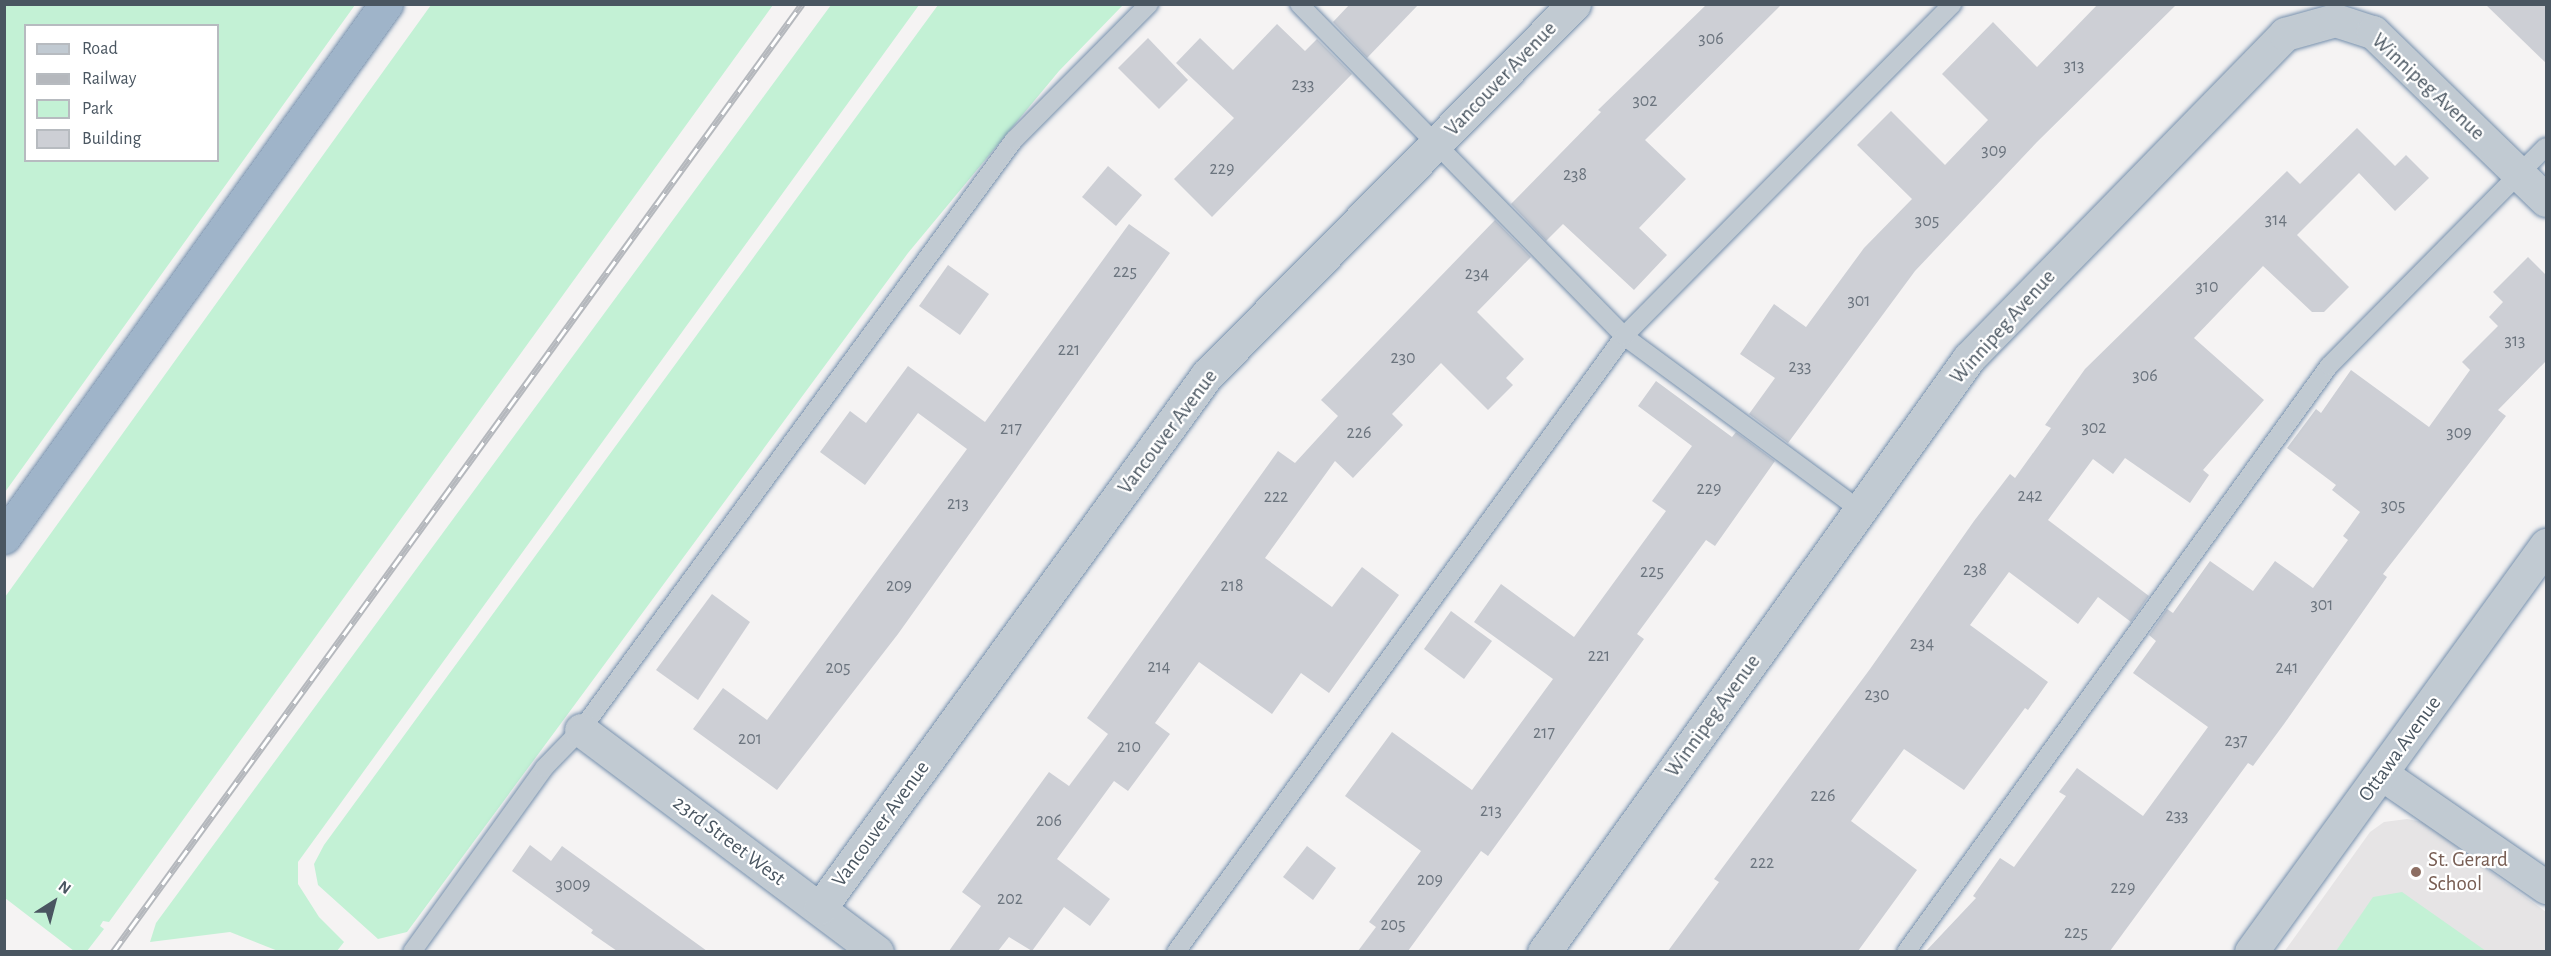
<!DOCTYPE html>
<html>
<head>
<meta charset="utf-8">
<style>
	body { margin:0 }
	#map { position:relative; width:2551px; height:956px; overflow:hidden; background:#f5f3f3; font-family:"Alegreya Sans",sans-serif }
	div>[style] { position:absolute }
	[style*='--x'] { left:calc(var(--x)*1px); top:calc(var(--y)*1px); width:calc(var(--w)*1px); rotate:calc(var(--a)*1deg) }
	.education>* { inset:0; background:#e6e4e5 }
	.green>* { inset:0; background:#c3f1d5 }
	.building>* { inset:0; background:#cdcfd5 }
	.roads { filter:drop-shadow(0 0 2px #7690ad) drop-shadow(0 0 2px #7690ad) }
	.service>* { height:18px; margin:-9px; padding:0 9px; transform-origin:9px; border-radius:9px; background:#c1cad2 }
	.minor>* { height:33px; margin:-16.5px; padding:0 16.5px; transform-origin:16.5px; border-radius:16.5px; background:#c1cad2 }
	.trunk>* { height:33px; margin:-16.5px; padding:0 16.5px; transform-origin:16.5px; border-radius:16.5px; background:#9fb4c9 }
	.rail>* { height:7px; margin-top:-3.5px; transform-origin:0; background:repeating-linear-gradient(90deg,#fff 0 14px,#b5b8bd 0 28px); box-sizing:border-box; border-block:2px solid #b5b8bd }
	.dots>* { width:16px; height:16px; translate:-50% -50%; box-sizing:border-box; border:3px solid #fff; border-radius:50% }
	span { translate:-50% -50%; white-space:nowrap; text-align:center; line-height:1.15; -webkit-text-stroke:4.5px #fff; paint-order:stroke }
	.number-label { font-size:18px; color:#6b747e }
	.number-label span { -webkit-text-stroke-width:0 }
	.street-label { font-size:21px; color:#4a5661 }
	.education-label { font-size:21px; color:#785e54 }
	.left { translate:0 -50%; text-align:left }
	.frame { position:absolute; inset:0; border:6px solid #4a5661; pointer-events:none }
	.legend { position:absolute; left:24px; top:24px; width:195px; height:138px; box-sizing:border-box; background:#fff; border:2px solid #b7bbc0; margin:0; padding:8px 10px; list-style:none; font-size:18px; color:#4a5661 }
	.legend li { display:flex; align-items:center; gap:12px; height:30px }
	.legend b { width:30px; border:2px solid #b7bbc0 }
	.north { position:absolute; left:24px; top:872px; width:60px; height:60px; -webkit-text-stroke:4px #fff; paint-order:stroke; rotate:36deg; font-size:16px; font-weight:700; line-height:24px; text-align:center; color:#4a5661 }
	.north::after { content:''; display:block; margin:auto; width:21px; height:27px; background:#4a5661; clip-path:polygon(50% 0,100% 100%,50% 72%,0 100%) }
</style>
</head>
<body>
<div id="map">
	<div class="education">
		<i style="clip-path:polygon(2407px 819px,2423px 822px,2546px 912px,2546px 951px,2284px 952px,2370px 832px,2384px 822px)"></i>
	</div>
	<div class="green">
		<i style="clip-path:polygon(evenodd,5px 4px,355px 5px,5px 492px,4px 5px,5px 4px,26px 26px,218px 26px,218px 160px,26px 160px,26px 26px)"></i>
		<i style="clip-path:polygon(431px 5px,773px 5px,109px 922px,103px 921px,100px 926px,104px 929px,87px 951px,74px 951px,5px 898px,5px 597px)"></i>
		<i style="clip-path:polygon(831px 5px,919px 5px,298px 862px,298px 884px,319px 917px,344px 942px,337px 951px,278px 951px,230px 932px,150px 942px,156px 923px)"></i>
		<i style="clip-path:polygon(938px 5px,1123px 5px,1059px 71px,908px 253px,407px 932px,378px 939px,318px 885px,314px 864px,324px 845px)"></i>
		<i style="clip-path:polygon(2402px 892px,2486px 951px,2336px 951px,2373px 897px)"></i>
	</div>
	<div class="building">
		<i style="clip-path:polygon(1350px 4px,1419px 4px,1367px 58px,1333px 22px)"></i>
		<i style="clip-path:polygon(1707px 4px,1782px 4px,1645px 140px,1686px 179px,1639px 228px,1667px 255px,1634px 290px,1563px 224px,1546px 241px,1511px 204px,1601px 112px,1598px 110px)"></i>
		<i style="clip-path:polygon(2098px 4px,2177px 4px,2037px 142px,1915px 271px,1788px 443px,1749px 414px,1775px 378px,1740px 354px,1774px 304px,1806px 327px,1864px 248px,1912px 199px,1857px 145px,1891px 111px,1945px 165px,1988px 120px,1942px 74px,1993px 22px,2037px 67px)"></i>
		<i style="clip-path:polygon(2485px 4px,2547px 4px,2547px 64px)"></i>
		<i style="clip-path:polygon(1277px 24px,1305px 51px,1317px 39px,1352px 74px,1212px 217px,1174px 179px,1234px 118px,1176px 63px,1200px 38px,1233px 70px)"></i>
		<i style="clip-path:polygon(1148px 38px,1188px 80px,1159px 109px,1118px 68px)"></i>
		<i style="clip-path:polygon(2357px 128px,2395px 166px,2406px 155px,2429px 178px,2395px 211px,2359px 173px,2297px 235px,2349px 287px,2324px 312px,2312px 312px,2263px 266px,2194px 338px,2264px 400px,2203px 470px,2209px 475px,2190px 503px,2125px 458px,2113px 474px,2093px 459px,2048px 520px,2149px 596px,2131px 622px,2098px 597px,2078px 624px,2009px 572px,1970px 625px,2048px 682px,2028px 710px,2025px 708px,1964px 790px,1904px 749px,1851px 821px,1917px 870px,1858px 951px,1668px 951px,1719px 882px,1714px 879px,1870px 669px,1974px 521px,2010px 474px,2015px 478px,2051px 428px,2045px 425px,2085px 369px,2287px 171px,2300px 184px)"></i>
		<i style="clip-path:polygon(1108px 166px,1142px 195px,1116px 226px,1082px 197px)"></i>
		<i style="clip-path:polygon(1495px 220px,1531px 257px,1477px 312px,1524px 359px,1506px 378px,1513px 385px,1488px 410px,1441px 363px,1392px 414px,1403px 425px,1353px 478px,1335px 461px,1265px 558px,1332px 607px,1362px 567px,1399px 595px,1329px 693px,1301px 673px,1272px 714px,1199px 662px,1155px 723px,1170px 734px,1128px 791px,1114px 781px,1057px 859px,1110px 899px,1090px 926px,1064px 907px,1032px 951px,1009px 937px,998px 951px,949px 951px,981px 906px,962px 892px,1049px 772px,1069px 786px,1108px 734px,1087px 718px,1278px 451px,1295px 463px,1338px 416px,1321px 400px)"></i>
		<i style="clip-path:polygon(1129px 224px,1170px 253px,898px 634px,777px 790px,693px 729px,723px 688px,767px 720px,967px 449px,918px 413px,865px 485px,820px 452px,850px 411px,866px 423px,908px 366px,985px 422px)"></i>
		<i style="clip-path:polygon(2528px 257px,2546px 275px,2546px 361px,2498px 410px,2506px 416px,2383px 574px,2387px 577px,2284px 724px,2253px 766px,2248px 763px,2110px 951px,1926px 951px,1976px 898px,1973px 896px,2000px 858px,2014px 867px,2066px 796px,2059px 792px,2077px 768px,2143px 816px,2208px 727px,2133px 673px,2156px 641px,2149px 635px,2167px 609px,2173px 613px,2210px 561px,2253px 591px,2275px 561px,2313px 588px,2348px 540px,2343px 536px,2360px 512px,2332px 490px,2336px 485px,2287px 448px,2316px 409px,2321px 413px,2351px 370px,2429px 427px,2470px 370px,2462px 362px,2498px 326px,2489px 317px,2503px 302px,2493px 292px)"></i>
		<i style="clip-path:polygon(948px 265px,989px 294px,960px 335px,919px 306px)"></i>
		<i style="clip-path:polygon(1656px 381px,1732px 437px,1736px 432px,1775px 461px,1715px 546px,1706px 540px,1637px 634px,1644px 639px,1533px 794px,1488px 856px,1481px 851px,1408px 951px,1358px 951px,1376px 927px,1369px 922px,1421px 851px,1345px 796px,1392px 732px,1472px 790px,1553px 679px,1474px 622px,1501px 584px,1574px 637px,1666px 511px,1652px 501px,1692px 446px,1638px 406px)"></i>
		<i style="clip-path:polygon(712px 594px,750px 622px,698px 700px,656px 670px)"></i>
		<i style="clip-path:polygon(1451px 611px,1492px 641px,1464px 679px,1424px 649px)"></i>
		<i style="clip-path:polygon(530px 845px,551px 861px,562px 846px,707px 951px,617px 951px,591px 933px,593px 930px,512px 871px)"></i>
		<i style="clip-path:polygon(1307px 846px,1336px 868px,1313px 900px,1283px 877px)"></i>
	</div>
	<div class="roads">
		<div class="service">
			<i style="--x:1299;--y:4;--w:465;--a:45.6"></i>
			<i style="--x:1624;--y:336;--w:293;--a:36.4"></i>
			<i style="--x:412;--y:952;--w:226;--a:-54.3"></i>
			<i style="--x:544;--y:768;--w:53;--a:-45.8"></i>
			<i style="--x:581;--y:730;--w:732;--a:-53.73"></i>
			<i style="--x:1014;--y:140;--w:192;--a:-45.2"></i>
			<i style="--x:1176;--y:952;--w:762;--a:-53.97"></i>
			<i style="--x:1624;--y:336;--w:467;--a:-45.3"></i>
			<i style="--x:1906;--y:952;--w:723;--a:-54.18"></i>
			<i style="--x:2329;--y:366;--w:308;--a:-45.3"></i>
		</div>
		<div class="minor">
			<i style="--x:581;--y:730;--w:370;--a:36.9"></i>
			<i style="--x:2382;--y:774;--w:199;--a:34.6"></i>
			<i style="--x:820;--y:908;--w:659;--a:-54.02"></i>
			<i style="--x:1207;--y:375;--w:522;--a:-45.31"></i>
			<i style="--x:1544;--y:952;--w:730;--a:-54.42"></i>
			<i style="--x:1969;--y:358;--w:453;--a:-45.7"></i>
			<i style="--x:2285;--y:34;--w:52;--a:-15.6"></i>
			<i style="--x:2335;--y:20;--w:40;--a:18"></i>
			<i style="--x:2373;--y:32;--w:241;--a:44.2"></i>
			<i style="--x:2251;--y:952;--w:503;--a:-54.06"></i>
		</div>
		<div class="trunk">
			<i style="--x:4;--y:537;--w:656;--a:-54.37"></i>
		</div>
	</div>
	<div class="rail">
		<i style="--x:113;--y:952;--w:1172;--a:-53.99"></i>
	</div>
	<div class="dots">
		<i style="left:2416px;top:872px;background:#8d6e63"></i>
	</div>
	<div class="number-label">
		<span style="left:1711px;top:39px">306</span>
		<span style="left:2074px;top:66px">313</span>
		<span style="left:1303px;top:85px">233</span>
		<span style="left:1645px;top:101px">302</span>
		<span style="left:1994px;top:151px">309</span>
		<span style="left:1222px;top:169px">229</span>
		<span style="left:1575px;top:175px">238</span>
		<span style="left:2276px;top:220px">314</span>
		<span style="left:1927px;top:221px">305</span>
		<span style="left:1125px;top:272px">225</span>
		<span style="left:1477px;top:274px">234</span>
		<span style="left:2207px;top:287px">310</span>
		<span style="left:1859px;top:301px">301</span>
		<span style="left:2515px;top:341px">313</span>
		<span style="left:1069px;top:350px">221</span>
		<span style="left:1403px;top:358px">230</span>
		<span style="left:1800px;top:367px">233</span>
		<span style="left:2145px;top:376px">306</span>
		<span style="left:2094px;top:428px">302</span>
		<span style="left:1011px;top:429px">217</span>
		<span style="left:1359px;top:433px">226</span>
		<span style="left:2459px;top:433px">309</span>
		<span style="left:1709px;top:489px">229</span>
		<span style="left:2030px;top:496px">242</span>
		<span style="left:1276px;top:497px">222</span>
		<span style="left:958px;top:504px">213</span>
		<span style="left:2393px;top:506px">305</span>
		<span style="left:1975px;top:570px">238</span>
		<span style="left:1652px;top:572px">225</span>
		<span style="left:899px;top:586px">209</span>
		<span style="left:1232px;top:586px">218</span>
		<span style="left:2322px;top:605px">301</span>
		<span style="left:1922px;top:644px">234</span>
		<span style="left:1599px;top:656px">221</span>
		<span style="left:1159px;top:667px">214</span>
		<span style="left:838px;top:668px">205</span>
		<span style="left:2287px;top:668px">241</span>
		<span style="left:1877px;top:695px">230</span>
		<span style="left:1544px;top:733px">217</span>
		<span style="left:750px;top:739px">201</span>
		<span style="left:2236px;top:741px">237</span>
		<span style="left:1129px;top:747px">210</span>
		<span style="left:1823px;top:796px">226</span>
		<span style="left:1491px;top:811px">213</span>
		<span style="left:2177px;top:816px">233</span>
		<span style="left:1049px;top:821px">206</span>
		<span style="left:1762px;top:863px">222</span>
		<span style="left:1430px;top:880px">209</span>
		<span style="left:573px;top:885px">3009</span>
		<span style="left:2123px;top:888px">229</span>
		<span style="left:1010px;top:899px">202</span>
		<span style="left:1393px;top:925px">205</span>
		<span style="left:2076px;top:933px">225</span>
	</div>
	<div class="street-label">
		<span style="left:1501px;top:79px;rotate:-46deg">Vancouver Avenue</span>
		<span style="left:2428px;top:87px;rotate:43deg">Winnipeg Avenue</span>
		<span style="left:2003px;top:327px;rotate:-48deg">Winnipeg Avenue</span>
		<span style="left:1168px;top:432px;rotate:-53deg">Vancouver Avenue</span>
		<span style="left:1713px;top:716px;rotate:-54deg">Winnipeg Avenue</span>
		<span style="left:2400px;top:749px;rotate:-54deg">Ottawa Avenue</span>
		<span style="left:881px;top:824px;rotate:-54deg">Vancouver Avenue</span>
		<span style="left:729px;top:841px;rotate:37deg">23rd Street West</span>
	</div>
	<div class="education-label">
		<span class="left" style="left:2428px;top:872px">St. Gerard<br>School</span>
	</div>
	<div class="frame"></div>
	<ul class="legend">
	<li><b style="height:8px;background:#c1cad2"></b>Road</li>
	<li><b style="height:8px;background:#b5b8bd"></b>Railway</li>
	<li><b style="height:16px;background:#c3f1d5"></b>Park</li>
	<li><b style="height:16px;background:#cdcfd5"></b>Building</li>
	</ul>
	<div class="north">N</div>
</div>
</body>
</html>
